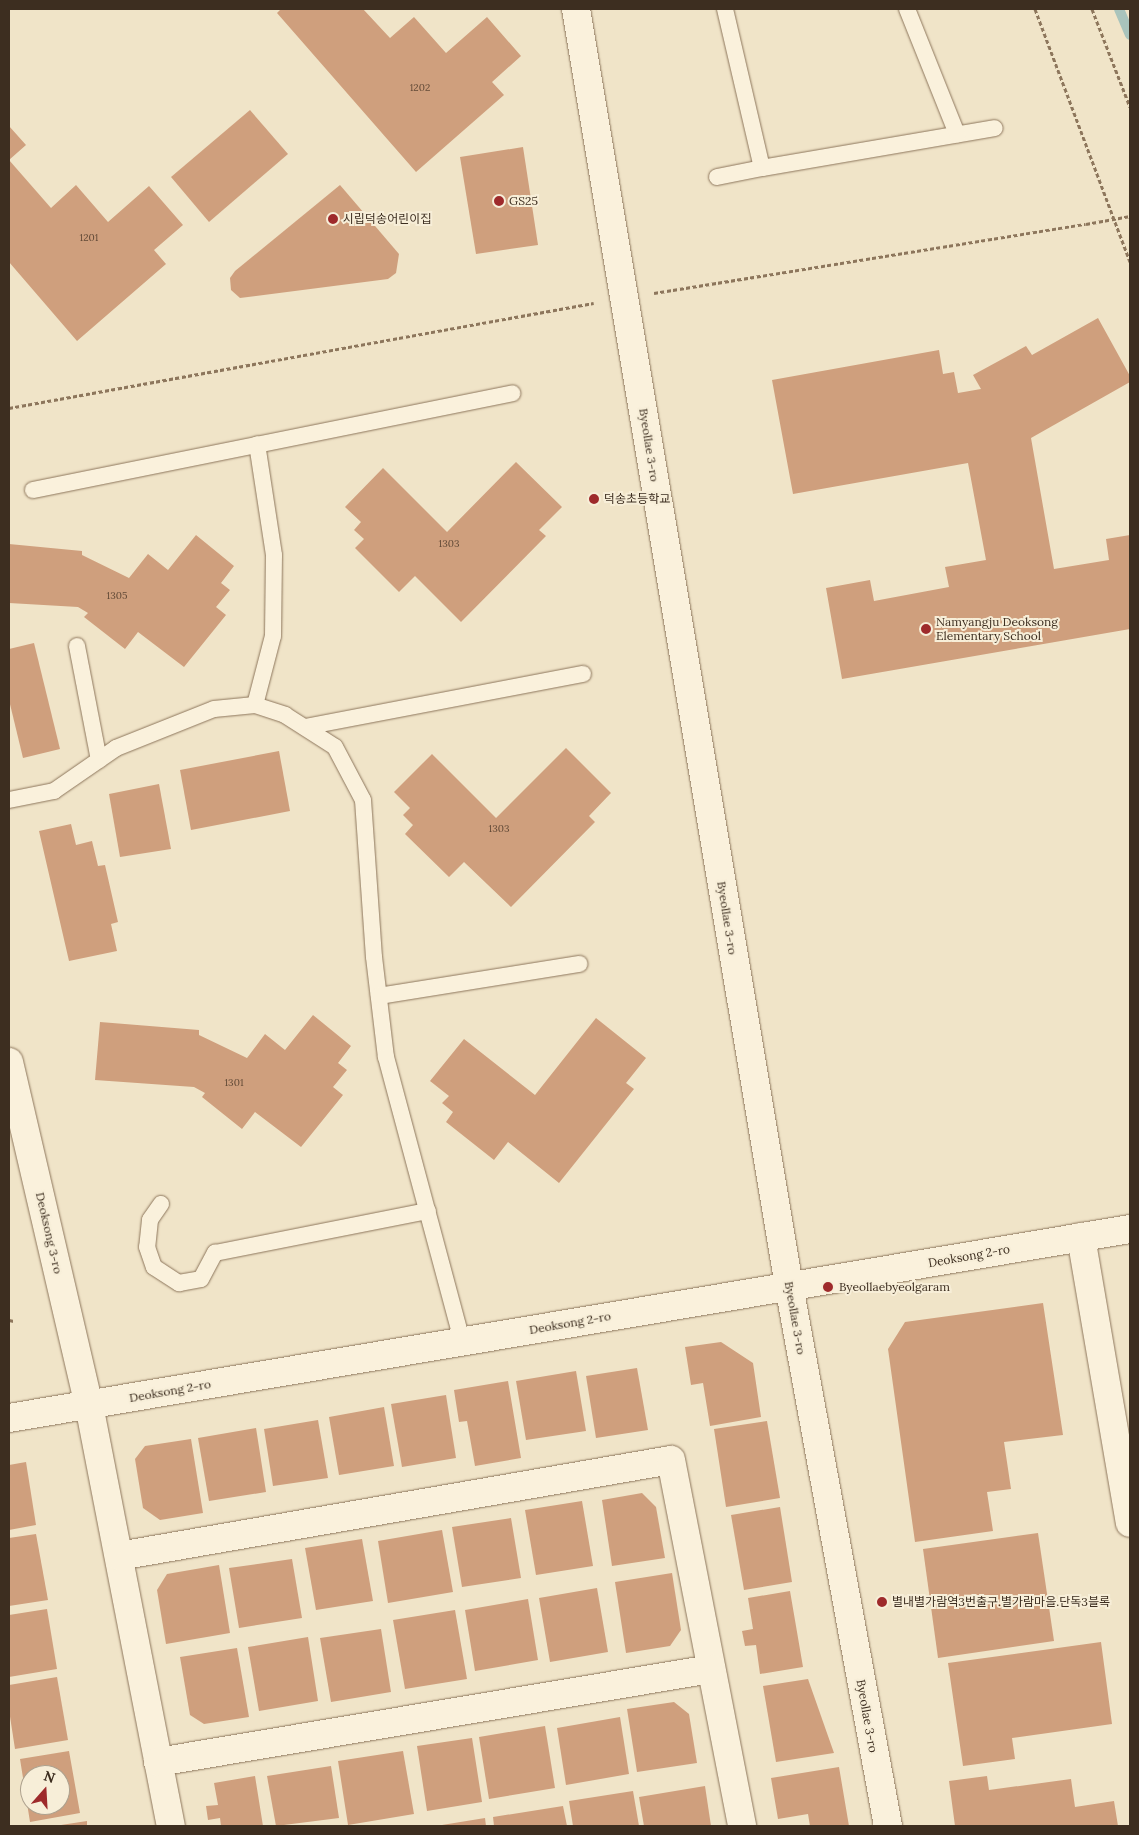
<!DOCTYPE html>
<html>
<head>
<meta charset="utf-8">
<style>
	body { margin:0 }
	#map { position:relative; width:1139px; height:1835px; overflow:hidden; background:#f0e4c8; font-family:Lora,"Noto Sans KR",serif }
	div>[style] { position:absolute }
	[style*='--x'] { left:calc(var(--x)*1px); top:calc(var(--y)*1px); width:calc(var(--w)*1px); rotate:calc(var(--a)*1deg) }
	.stream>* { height:10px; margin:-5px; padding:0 5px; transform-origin:5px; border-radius:5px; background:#a9c4bc }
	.building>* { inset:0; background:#cf9f7d }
	.path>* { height:3px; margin-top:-1.5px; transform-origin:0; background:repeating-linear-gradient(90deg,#8d765c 0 4px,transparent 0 6.5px) }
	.roads { filter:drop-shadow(0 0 1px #8d765c) drop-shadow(0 0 1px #8d765c) }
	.lane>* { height:16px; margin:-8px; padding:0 8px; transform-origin:8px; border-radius:8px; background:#faf1dc }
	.street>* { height:28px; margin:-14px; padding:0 14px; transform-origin:14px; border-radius:14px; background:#faf1dc }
	.path-bridge>* { height:3px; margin-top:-1.5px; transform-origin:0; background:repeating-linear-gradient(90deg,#8d765c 0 4px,transparent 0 6.5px) }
	.dots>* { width:14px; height:14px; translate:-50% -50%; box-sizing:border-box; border:2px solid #f7eed8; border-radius:50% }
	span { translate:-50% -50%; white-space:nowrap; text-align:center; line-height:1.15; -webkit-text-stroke:4px #f7eed8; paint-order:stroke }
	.number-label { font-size:10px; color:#624a37 }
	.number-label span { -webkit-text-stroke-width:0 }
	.poi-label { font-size:12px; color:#3d2e20 }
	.left { translate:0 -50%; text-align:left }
	.street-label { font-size:12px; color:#3d2e20 }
	.frame { position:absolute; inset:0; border:10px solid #3d2e20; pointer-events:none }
	.north { position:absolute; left:20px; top:1765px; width:50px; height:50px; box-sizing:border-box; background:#f7eed8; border:1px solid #ada18e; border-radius:50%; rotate:19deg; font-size:14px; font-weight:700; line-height:20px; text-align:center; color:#3d2e20 }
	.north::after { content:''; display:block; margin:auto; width:18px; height:22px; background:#9e2a2b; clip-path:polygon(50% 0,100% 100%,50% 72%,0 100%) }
</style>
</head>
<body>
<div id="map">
	<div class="stream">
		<i style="--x:1119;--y:9;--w:28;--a:67"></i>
	</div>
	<div class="building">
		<i style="clip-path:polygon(281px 9px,363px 9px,390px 38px,414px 17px,446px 53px,487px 17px,521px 56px,492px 82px,504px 95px,416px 172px,277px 13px)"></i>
		<i style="clip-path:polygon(250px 110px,288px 154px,209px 222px,171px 177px)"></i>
		<i style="clip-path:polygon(9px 126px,26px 145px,9px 160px,51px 208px,76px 185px,108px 222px,149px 186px,183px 225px,154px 250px,166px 264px,77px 341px,9px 262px)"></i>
		<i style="clip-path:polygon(523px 147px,538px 245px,476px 254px,460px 157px)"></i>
		<i style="clip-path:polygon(340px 185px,399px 254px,396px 273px,388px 279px,240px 298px,231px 290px,230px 278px,235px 271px)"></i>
		<i style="clip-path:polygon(1098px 318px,1130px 376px,1130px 382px,1031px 438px,1054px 569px,1109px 560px,1106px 539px,1130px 535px,1130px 629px,842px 679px,826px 588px,870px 580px,874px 601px,949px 587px,945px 567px,986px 560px,968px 463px,793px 494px,772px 380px,939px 350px,943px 374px,954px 372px,958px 393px,981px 389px,973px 375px,1026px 346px,1032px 355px)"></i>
		<i style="clip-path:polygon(516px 462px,562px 507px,539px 530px,546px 536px,461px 622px,415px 576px,399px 592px,355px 548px,364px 539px,354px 530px,361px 522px,345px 507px,383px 468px,447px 532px)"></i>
		<i style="clip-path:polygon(196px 535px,234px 566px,221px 583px,230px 590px,216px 607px,226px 615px,184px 667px,138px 632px,125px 649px,84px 617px,88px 613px,78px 607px,9px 603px,9px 544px,82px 551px,82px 555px,129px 578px,148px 554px,168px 570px)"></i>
		<i style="clip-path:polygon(34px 643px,60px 749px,23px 758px,9px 700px,9px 649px)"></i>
		<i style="clip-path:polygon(566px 748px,611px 793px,589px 816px,595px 822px,511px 907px,464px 862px,449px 877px,405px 834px,413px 825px,403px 815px,410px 808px,394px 792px,432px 754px,496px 818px)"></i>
		<i style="clip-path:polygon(279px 751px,290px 811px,191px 830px,180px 770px)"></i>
		<i style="clip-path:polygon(159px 784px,171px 849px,120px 857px,109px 794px)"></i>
		<i style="clip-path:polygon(71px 824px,76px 845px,92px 841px,98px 866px,105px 865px,118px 922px,111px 924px,117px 951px,69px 961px,39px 831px)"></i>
		<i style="clip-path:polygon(313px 1015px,351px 1046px,338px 1063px,347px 1070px,333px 1087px,343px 1095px,301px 1147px,255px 1112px,242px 1129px,202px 1097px,205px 1093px,194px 1087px,95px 1080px,100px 1022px,199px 1030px,199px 1035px,247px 1058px,265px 1034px,285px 1050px)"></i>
		<i style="clip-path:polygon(596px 1018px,646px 1058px,626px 1083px,634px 1089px,559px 1183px,508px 1142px,494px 1160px,446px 1122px,453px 1112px,442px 1103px,449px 1096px,430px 1081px,464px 1039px,535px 1095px)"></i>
		<i style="clip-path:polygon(1043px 1303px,1063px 1435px,1004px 1442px,1011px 1489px,987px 1492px,993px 1531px,915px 1542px,888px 1349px,905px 1322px)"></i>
		<i style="clip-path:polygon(721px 1342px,753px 1363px,761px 1417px,710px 1426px,703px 1383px,691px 1385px,685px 1347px)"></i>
		<i style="clip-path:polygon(637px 1368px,648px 1430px,596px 1438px,586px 1376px)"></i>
		<i style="clip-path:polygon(576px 1371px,586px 1431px,526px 1440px,516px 1381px)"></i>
		<i style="clip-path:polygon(508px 1381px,521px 1458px,475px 1466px,467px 1421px,459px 1422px,454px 1390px)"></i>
		<i style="clip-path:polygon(446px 1395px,456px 1458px,402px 1467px,391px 1404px)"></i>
		<i style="clip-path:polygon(384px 1407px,394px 1466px,339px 1475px,329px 1417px)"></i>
		<i style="clip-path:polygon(318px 1420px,328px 1478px,273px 1486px,264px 1429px)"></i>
		<i style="clip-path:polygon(767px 1421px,780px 1498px,726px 1507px,714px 1429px)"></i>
		<i style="clip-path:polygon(256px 1428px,266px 1492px,209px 1501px,198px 1438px)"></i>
		<i style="clip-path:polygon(191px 1439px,203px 1513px,160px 1520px,143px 1508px,135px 1459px,145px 1446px)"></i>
		<i style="clip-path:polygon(26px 1462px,36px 1525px,9px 1530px,9px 1465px)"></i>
		<i style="clip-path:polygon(642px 1493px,656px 1507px,665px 1558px,612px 1566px,602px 1500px)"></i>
		<i style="clip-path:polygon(582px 1501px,593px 1566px,536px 1575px,525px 1510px)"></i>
		<i style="clip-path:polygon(780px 1507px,792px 1582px,744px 1590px,731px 1515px)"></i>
		<i style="clip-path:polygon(511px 1518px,521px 1578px,462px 1587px,452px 1527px)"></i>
		<i style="clip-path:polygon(442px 1530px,453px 1592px,388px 1603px,378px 1541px)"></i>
		<i style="clip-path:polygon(1038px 1533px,1054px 1641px,938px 1658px,923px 1549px)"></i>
		<i style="clip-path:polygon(36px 1534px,48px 1600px,9px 1606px,9px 1538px)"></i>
		<i style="clip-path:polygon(362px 1539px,373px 1601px,316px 1610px,305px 1548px)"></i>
		<i style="clip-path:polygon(292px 1559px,302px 1618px,239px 1628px,229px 1568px)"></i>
		<i style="clip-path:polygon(219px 1565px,230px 1633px,166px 1644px,157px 1590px,167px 1574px)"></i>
		<i style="clip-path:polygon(672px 1573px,681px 1630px,670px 1646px,626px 1653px,615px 1582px)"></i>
		<i style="clip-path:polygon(597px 1588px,608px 1652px,550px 1662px,539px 1598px)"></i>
		<i style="clip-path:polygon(790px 1591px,803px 1667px,760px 1674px,756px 1645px,745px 1646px,742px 1631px,753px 1629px,748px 1598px)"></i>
		<i style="clip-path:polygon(528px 1599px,538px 1660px,475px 1671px,465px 1610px)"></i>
		<i style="clip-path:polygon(47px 1609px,57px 1669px,9px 1677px,9px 1615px)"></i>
		<i style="clip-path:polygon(455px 1610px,467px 1679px,405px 1689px,393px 1620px)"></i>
		<i style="clip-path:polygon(381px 1629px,391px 1692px,331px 1702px,320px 1638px)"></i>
		<i style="clip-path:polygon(308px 1637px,318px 1701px,259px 1711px,248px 1647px)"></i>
		<i style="clip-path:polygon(1101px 1642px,1112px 1724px,1012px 1738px,1015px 1759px,963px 1766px,948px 1663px)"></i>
		<i style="clip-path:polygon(237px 1648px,249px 1717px,204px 1724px,190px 1715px,180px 1657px)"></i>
		<i style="clip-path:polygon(57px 1677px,68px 1740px,15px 1749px,9px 1710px,9px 1685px)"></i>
		<i style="clip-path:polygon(808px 1679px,834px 1753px,776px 1762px,763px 1686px)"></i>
		<i style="clip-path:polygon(674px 1702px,689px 1714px,697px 1763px,637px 1772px,627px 1709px)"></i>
		<i style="clip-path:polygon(620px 1717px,629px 1774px,566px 1785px,557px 1728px)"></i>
		<i style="clip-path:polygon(545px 1726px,555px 1788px,489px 1799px,479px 1737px)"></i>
		<i style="clip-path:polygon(472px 1738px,482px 1802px,427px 1811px,417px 1746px)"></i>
		<i style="clip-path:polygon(evenodd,69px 1751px,80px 1813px,30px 1822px,20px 1759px,69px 1751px,30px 1775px,60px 1775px,60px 1805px,30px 1805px,30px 1775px)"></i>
		<i style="clip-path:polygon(403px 1751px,414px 1814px,348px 1825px,338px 1761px)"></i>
		<i style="clip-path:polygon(331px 1766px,339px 1818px,276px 1826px,267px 1776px)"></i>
		<i style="clip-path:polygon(839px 1767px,849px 1826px,810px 1826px,808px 1814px,778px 1819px,771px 1778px)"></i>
		<i style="clip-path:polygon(255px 1776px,263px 1826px,221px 1826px,220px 1818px,208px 1820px,206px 1806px,218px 1805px,214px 1783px)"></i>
		<i style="clip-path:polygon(987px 1776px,989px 1790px,1071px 1779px,1075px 1807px,1114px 1801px,1118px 1826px,955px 1826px,949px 1781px)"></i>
		<i style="clip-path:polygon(705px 1786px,711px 1826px,644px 1826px,639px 1797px)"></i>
		<i style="clip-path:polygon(633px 1791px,639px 1826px,573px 1826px,569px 1801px)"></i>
		<i style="clip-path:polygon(563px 1806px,567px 1826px,494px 1826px,493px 1817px)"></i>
		<i style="clip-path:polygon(485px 1818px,486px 1826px,442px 1826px,442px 1825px)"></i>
		<i style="clip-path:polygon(87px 1821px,87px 1826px,62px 1826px,61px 1825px)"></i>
	</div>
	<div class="path">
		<i style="--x:1035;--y:9;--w:270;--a:69.4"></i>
		<i style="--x:1092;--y:9;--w:105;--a:68.8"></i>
		<i style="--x:654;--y:293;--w:437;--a:-9.1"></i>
		<i style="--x:9;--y:408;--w:594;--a:-10.18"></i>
		<i style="--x:9;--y:1320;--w:5;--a:11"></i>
	</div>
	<div class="roads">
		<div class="lane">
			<i style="--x:725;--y:9;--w:163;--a:76.9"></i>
			<i style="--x:762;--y:168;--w:236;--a:-9.7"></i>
			<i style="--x:907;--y:9;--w:135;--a:68.2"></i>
			<i style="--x:717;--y:177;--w:46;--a:-11.3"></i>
			<i style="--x:33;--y:490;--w:489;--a:-11.4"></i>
			<i style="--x:77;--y:646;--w:116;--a:79.1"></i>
			<i style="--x:255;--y:705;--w:71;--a:-75.4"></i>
			<i style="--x:273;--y:636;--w:81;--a:-89.3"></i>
			<i style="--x:274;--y:555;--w:112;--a:-98.7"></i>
			<i style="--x:305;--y:727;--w:283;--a:-10.8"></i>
			<i style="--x:9;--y:800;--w:46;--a:-11.3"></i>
			<i style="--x:54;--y:791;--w:75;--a:-34.7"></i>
			<i style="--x:116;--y:748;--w:105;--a:-21.7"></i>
			<i style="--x:214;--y:709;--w:41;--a:-5.6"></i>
			<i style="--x:255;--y:705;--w:32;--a:18"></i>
			<i style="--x:285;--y:715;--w:59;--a:32.6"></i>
			<i style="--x:335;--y:747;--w:60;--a:62.2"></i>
			<i style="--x:363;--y:800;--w:157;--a:86"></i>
			<i style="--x:374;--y:957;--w:101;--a:83.2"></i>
			<i style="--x:386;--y:1057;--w:294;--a:75"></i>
			<i style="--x:379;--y:996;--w:203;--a:-9.1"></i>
			<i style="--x:161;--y:1204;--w:19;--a:125"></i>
			<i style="--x:150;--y:1220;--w:27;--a:96"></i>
			<i style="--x:147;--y:1247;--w:21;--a:71"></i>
			<i style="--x:154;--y:1267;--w:30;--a:33"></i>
			<i style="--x:179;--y:1283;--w:22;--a:-10"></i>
			<i style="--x:201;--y:1279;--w:30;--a:-62"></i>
			<i style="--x:215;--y:1253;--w:217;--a:-11.2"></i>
		</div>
		<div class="street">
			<i style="--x:576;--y:9;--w:1295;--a:80.53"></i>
			<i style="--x:789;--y:1286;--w:549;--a:79.61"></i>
			<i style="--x:9;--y:1062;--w:352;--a:76.9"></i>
			<i style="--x:89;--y:1405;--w:429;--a:79"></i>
			<i style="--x:1081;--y:1237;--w:290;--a:80.3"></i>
			<i style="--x:9;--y:1418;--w:1137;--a:-9.57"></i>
			<i style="--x:119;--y:1556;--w:560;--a:-9.87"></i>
			<i style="--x:671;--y:1460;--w:373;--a:79"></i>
			<i style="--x:158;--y:1762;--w:561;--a:-9.55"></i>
		</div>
	</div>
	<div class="path-bridge">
		<i style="--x:1086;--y:224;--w:45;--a:-10.3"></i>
	</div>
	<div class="dots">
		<i style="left:499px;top:201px;background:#9e2a2b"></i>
		<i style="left:333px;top:219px;background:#9e2a2b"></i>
		<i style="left:594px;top:499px;background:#9e2a2b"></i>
		<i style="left:926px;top:629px;background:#9e2a2b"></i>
		<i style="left:828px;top:1287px;background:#9e2a2b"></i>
		<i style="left:882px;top:1602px;background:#9e2a2b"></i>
	</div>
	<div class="number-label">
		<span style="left:420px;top:88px">1202</span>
		<span style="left:89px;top:238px">1201</span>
		<span style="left:449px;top:544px">1303</span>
		<span style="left:117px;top:596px">1305</span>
		<span style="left:499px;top:829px">1303</span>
		<span style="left:234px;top:1083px">1301</span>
	</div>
	<div class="poi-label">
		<span class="left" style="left:509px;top:201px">GS25</span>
		<span class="left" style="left:343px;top:219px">시립덕송어린이집</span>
		<span class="left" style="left:604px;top:499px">덕송초등학교</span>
		<span class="left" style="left:936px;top:629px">Namyangju Deoksong<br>Elementary School</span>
		<span class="left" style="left:839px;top:1287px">Byeollaebyeolgaram</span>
		<span class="left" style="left:892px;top:1602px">별내별가람역3번출구.별가람마을.단독3블록</span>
	</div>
	<div class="street-label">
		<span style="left:649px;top:445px;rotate:81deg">Byeollae 3-ro</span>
		<span style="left:727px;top:918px;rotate:81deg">Byeollae 3-ro</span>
		<span style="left:49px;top:1233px;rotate:77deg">Deoksong 3-ro</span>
		<span style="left:969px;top:1256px;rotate:-10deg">Deoksong 2-ro</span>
		<span style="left:795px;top:1318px;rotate:80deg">Byeollae 3-ro</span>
		<span style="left:570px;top:1323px;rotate:-10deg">Deoksong 2-ro</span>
		<span style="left:170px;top:1391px;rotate:-10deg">Deoksong 2-ro</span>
		<span style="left:867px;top:1716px;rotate:80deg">Byeollae 3-ro</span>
	</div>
	<div class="frame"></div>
	<div class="north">N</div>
</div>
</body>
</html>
